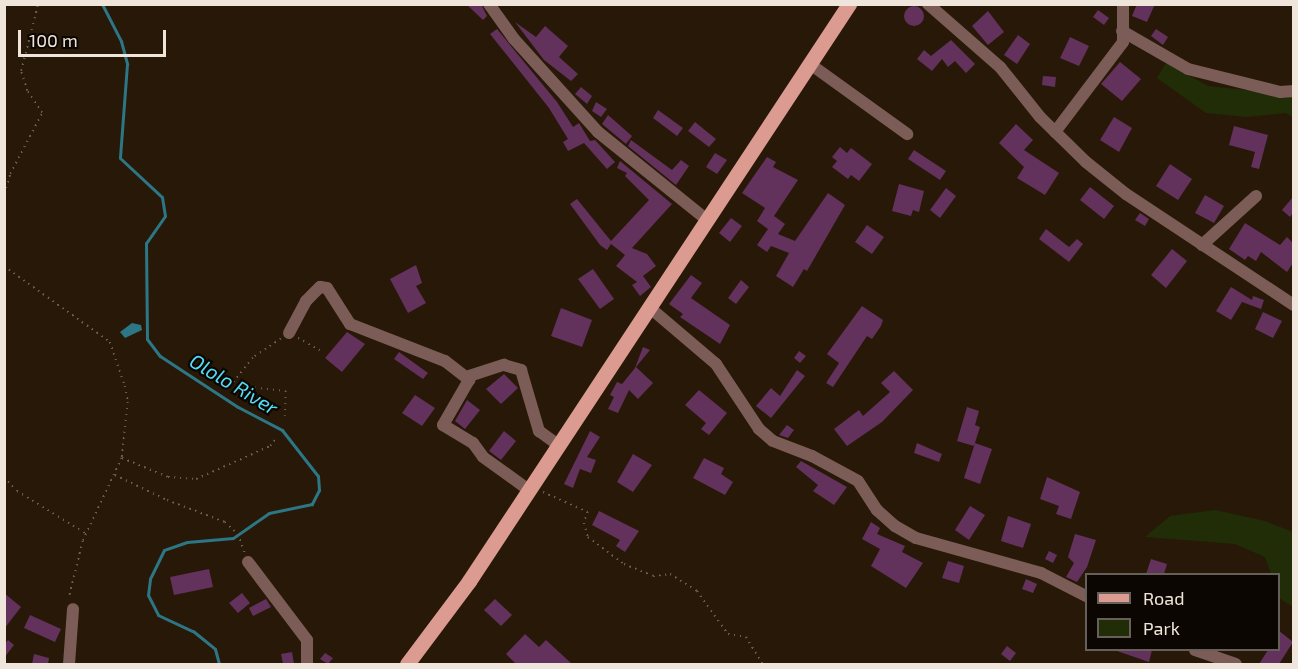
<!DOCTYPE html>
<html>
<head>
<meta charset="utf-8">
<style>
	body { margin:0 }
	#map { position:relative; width:1298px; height:669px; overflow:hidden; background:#281808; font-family:"Exo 2",sans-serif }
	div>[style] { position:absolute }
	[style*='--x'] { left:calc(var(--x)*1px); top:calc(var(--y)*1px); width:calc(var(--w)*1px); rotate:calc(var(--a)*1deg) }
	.green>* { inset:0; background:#202d06 }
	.water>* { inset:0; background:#2c7685 }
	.stream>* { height:3px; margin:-1.5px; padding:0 1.5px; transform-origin:1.5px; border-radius:1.5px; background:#2c7685 }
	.building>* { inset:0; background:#62315c }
	.round { border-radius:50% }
	.path>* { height:1.5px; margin-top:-0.75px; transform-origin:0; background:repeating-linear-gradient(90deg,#6b5d4f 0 1.5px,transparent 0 6px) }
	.minor>* { height:12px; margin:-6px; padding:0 6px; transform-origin:6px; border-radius:6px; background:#7b5c57 }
	.major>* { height:15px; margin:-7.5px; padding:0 7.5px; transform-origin:7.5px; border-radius:7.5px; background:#dc9b91 }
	span { translate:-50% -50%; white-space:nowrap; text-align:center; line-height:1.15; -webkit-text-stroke:4.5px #0c0602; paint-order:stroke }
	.water-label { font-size:20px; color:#50ddf8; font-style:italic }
	.frame { position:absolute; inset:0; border:6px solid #f0e5db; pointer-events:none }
	.legend { position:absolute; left:1085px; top:573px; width:195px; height:78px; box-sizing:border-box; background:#0c0602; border:2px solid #675f59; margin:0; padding:8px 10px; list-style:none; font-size:18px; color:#f0e5db }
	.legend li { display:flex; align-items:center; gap:12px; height:30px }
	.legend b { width:30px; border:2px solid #675f59 }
	.scale { position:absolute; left:18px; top:30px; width:148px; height:27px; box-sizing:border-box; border:3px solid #f0e5db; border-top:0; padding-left:8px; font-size:18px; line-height:21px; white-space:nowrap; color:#f0e5db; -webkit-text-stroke:4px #0c0602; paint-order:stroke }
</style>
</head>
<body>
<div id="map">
	<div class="green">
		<i style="clip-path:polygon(1166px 63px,1208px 86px,1293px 95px,1293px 117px,1286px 113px,1247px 117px,1206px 113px,1157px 78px)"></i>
		<i style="clip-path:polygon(1215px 510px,1265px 521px,1293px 532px,1293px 607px,1279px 598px,1278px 574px,1271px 574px,1265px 557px,1235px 544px,1145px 537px,1170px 516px)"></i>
	</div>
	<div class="water">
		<i style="clip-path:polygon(132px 323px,141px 325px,142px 330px,125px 338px,120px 332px)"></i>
	</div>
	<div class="stream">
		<i style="--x:102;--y:4;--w:42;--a:62.8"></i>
		<i style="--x:121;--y:41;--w:24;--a:75"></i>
		<i style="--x:127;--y:64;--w:94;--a:94.3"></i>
		<i style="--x:120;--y:158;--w:57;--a:42.9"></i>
		<i style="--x:162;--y:197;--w:19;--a:81"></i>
		<i style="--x:165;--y:216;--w:33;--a:125"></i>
		<i style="--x:146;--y:243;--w:96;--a:89.4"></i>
		<i style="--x:147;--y:339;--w:21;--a:53"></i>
		<i style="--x:160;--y:356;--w:93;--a:33.2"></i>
		<i style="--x:238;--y:407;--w:50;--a:27.6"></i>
		<i style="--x:282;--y:430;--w:58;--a:52"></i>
		<i style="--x:318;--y:476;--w:14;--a:86"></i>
		<i style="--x:319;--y:490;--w:16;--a:117"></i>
		<i style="--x:312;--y:504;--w:44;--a:168.2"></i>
		<i style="--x:269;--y:513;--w:44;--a:145.2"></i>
		<i style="--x:233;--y:538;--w:46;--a:175"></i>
		<i style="--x:187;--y:542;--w:24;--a:161"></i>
		<i style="--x:164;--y:550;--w:32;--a:116"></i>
		<i style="--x:150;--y:579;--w:16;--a:97"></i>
		<i style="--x:148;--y:595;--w:22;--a:63"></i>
		<i style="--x:158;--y:615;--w:38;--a:25"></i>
		<i style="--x:193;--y:631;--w:28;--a:39"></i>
		<i style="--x:215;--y:649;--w:16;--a:75"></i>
	</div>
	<div class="building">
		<i style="clip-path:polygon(466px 4px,481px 4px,487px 16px,483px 20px)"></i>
		<i style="clip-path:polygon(1137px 4px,1155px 4px,1147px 22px,1132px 16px)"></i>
		<i class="round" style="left:904px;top:6px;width:20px;height:20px"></i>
		<i style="clip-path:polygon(1098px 10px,1109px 18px,1104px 25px,1093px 17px)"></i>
		<i style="clip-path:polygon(988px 11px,1004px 32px,988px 45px,972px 26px)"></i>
		<i style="clip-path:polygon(515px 22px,536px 37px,545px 26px,568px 46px,559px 57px,578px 74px,571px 81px,544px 60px)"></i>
		<i style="clip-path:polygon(497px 29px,557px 102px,573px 127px,579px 123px,590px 141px,595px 140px,615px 162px,607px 169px,584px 143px,568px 151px,563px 142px,568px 139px,549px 108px,490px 34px)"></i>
		<i style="clip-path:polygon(1156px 29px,1168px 37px,1163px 45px,1151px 36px)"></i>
		<i style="clip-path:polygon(1018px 35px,1030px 44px,1017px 64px,1004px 55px)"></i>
		<i style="clip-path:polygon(1070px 37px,1089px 46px,1079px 66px,1060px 58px)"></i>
		<i style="clip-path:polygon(951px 40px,975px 64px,966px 73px,955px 61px,948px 67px,942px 59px,932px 71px,917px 59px,924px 50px,931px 56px)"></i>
		<i style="clip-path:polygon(1120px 62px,1141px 79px,1122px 101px,1101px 84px)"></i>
		<i style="clip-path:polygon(1043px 76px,1056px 77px,1055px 87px,1042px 85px)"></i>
		<i style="clip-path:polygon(581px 87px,592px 96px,587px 104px,575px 94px)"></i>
		<i style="clip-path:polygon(596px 102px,607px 109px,601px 117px,592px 111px)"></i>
		<i style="clip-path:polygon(658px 110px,683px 128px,677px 136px,653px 118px)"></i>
		<i style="clip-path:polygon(608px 115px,632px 136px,626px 144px,602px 124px)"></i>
		<i style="clip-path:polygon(1114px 117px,1132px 128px,1119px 152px,1100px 140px)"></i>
		<i style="clip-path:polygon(695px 122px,716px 139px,709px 147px,688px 131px)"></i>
		<i style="clip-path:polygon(1016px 124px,1033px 140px,1024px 150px,1059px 173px,1045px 195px,1017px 178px,1024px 167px,999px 143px)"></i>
		<i style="clip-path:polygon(1234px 126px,1268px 135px,1259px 169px,1251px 167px,1255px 152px,1229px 145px)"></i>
		<i style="clip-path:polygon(631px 140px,672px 170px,681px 160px,689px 166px,676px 185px,628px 146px)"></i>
		<i style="clip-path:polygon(840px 147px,847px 153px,851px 148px,872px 164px,859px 181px,851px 175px,848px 179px,832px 167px,837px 161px,832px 157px)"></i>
		<i style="clip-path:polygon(914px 150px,946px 171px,940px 180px,908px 159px)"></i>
		<i style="clip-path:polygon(715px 153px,727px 160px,717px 174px,706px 167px)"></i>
		<i style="clip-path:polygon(767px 157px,776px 162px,773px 167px,798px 180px,774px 216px,785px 224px,778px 234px,795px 241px,828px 193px,845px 205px,807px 271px,804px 269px,793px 287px,776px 276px,789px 253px,771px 246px,767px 252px,757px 245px,768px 229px,757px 221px,765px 208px,742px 193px)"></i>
		<i style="clip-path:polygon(620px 161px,672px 204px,632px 248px,647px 254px,656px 266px,643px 276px,651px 287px,640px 296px,632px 285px,637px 282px,616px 266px,625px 255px,611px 244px,607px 250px,600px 245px,570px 204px,577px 199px,611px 241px,649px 200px,625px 176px,627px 173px,617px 168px)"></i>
		<i style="clip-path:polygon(1170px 164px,1192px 179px,1178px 200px,1156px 186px)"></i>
		<i style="clip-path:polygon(899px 184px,924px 191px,919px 212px,913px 210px,911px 216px,892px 211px)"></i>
		<i style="clip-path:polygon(1090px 187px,1114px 206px,1104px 219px,1080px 200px)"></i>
		<i style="clip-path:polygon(946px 188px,956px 196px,940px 218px,930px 210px)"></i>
		<i style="clip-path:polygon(1205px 195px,1224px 206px,1214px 223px,1195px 213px)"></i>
		<i style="clip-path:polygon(1293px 197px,1293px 213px,1290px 217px,1282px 210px)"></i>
		<i style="clip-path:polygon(1140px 213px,1149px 219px,1145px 226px,1135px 220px)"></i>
		<i style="clip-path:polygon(731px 218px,742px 226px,730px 242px,719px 233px)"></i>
		<i style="clip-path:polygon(1245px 223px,1280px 245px,1287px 237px,1293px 243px,1293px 263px,1287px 272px,1261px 252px,1256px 261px,1248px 256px,1245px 260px,1229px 249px)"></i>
		<i style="clip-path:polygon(867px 225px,884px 237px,872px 254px,855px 242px)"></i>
		<i style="clip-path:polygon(1046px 229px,1069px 247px,1077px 239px,1083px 244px,1069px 262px,1039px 239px)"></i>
		<i style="clip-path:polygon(1172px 249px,1187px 261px,1166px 288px,1151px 275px)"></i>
		<i style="clip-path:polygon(416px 265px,422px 283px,416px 286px,426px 303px,408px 313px,390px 279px)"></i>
		<i style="clip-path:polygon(593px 269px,614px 299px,600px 309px,578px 279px)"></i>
		<i style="clip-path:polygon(691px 275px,702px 283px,691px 298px,730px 325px,720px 344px,680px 317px,683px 314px,669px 304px)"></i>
		<i style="clip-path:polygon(741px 280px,749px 287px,736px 304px,728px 298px)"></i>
		<i style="clip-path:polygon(1231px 287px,1252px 300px,1253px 296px,1264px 300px,1261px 309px,1242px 302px,1231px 320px,1216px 311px)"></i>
		<i style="clip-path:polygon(862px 306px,883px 320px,881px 326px,872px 339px,867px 336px,833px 387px,826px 383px,839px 363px,827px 354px)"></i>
		<i style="clip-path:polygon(561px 308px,592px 320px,582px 347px,551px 336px)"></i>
		<i style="clip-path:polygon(1263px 312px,1282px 321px,1273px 338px,1255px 329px)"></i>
		<i style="clip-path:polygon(347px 332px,365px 344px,342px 372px,325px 358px)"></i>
		<i style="clip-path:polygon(643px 347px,650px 350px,636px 367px,653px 383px,638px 399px,629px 390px,618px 413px,608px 409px,614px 397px,610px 395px,617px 382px,622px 384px,635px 368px)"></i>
		<i style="clip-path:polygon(799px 351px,806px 356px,800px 363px,794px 358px)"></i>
		<i style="clip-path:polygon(399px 352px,428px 373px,423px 379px,394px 359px)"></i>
		<i style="clip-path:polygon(797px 370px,805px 376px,771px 418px,756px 406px,771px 388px,780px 396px)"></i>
		<i style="clip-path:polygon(894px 371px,913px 390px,882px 422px,847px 446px,834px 429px,859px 410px,863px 416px,890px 392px,881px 383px)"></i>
		<i style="clip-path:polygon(504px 374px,518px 388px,501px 404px,486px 389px)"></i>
		<i style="clip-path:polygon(699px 390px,727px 413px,709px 435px,701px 429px,706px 423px,685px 405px)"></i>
		<i style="clip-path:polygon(415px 395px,435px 408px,422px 426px,402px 413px)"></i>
		<i style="clip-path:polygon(467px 400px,480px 410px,465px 429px,455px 421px)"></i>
		<i style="clip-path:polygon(967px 407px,979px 411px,975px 425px,980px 427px,974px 446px,957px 441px)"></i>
		<i style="clip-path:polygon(787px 425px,794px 430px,788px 438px,779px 435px)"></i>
		<i style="clip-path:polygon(504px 431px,516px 441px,501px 460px,489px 451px)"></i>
		<i style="clip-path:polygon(590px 431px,600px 437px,587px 457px,596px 460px,591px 473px,580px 469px,573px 488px,564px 484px)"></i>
		<i style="clip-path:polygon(917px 443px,942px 454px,939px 462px,914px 453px)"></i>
		<i style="clip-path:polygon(975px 443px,992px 449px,980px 484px,964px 478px)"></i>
		<i style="clip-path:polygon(633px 454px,652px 465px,633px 492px,617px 482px)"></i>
		<i style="clip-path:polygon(704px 458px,724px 468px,721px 474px,733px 482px,725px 495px,693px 478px)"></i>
		<i style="clip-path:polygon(801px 461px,847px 487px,834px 505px,813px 491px,818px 485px,796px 467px)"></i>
		<i style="clip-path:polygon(1047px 477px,1080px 492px,1071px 519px,1056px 514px,1059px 506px,1040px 499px)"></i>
		<i style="clip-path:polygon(970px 506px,985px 515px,969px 540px,955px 530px)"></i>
		<i style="clip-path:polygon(599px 511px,639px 531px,625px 552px,616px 546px,620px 540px,592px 525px)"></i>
		<i style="clip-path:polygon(1008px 516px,1031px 524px,1023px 548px,1001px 541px)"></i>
		<i style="clip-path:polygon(871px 522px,880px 528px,877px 534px,905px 546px,902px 552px,923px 563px,906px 588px,871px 566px,880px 549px,862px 539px)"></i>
		<i style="clip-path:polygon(1075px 534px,1096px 540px,1087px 567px,1077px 582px,1066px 577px,1074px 563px,1068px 557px)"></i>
		<i style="clip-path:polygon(1049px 551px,1057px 555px,1053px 563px,1045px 559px)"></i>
		<i style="clip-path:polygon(1151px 559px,1167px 564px,1164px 574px,1146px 574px)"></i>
		<i style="clip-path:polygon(948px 561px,964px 566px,959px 583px,942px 578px)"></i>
		<i style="clip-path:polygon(209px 569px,213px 587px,174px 595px,170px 577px)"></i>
		<i style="clip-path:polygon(1026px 579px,1037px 584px,1033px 593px,1022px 589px)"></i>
		<i style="clip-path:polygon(4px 593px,21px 607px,4px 629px)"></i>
		<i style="clip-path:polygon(242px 593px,250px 603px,238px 613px,229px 603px)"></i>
		<i style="clip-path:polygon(266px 599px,271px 607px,253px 616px,249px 608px)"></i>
		<i style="clip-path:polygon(495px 599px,512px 615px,501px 626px,484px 610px)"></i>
		<i style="clip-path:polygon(30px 615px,61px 629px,55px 642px,24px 628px)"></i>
		<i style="clip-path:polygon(1278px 630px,1293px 642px,1279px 664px,1259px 664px,1268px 650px,1278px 650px)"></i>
		<i style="clip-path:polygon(525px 634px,539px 647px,546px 640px,572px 664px,516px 664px,506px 654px)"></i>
		<i style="clip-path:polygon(8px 640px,14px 645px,4px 658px,4px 645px)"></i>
		<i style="clip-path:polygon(1007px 646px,1016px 653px,1010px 661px,1001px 654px)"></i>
		<i style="clip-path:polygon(1114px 650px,1152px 650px,1149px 662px)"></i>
		<i style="clip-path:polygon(292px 652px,294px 664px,283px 664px,281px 654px)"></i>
		<i style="clip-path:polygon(325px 653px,333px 658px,328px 664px,320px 659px)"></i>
		<i style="clip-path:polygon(34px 654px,49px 658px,48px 664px,32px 664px)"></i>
	</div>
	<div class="path">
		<i style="--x:4;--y:194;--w:21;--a:-73"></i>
		<i style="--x:10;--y:174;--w:69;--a:-62.3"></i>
		<i style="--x:42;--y:113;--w:27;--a:-124"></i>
		<i style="--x:27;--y:91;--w:21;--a:-107"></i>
		<i style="--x:21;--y:71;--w:69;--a:-75.8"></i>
		<i style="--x:4;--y:266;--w:130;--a:35.6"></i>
		<i style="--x:110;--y:342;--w:46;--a:71.2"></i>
		<i style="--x:125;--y:386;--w:16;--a:79"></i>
		<i style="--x:128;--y:402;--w:56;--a:96.1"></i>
		<i style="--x:122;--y:458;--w:92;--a:115.2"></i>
		<i style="--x:83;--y:541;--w:59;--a:103.8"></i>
		<i style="--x:298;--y:338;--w:25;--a:29"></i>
		<i style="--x:281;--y:339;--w:34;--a:146"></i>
		<i style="--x:253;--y:358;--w:35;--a:129"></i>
		<i style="--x:231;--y:385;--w:55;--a:6.2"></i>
		<i style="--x:286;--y:391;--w:25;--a:92"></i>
		<i style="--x:122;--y:458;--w:50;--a:22.4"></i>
		<i style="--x:168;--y:477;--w:28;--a:4"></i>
		<i style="--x:196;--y:479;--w:81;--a:-24"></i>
		<i style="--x:270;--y:446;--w:11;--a:-52"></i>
		<i style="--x:115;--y:475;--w:58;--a:25.7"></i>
		<i style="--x:167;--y:500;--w:62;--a:20.8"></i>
		<i style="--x:225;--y:522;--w:18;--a:43"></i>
		<i style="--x:238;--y:534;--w:20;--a:70"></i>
		<i style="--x:4;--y:477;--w:19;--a:47"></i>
		<i style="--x:17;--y:491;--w:80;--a:31.7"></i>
		<i style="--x:543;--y:492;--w:49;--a:24"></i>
		<i style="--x:588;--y:512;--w:12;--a:110"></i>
		<i style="--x:584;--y:523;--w:15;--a:74"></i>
		<i style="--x:588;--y:537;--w:45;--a:36.9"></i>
		<i style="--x:624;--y:564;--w:31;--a:22"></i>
		<i style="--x:653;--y:576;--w:17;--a:-7"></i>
		<i style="--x:670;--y:574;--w:32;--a:32"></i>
		<i style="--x:697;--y:591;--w:53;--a:54.2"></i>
		<i style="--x:728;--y:634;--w:18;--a:9"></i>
		<i style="--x:746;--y:637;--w:32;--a:58"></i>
	</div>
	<div class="minor">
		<i style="--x:489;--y:4;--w:43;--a:54.5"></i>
		<i style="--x:514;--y:39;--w:125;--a:47.9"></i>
		<i style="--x:598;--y:132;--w:140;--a:38.9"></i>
		<i style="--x:928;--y:4;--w:96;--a:41.2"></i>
		<i style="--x:1000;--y:67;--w:64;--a:51.3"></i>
		<i style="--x:1040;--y:117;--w:64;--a:44.4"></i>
		<i style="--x:1086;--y:162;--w:51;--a:38.7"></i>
		<i style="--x:1126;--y:194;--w:201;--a:33.5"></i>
		<i style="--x:1122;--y:31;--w:76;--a:29.9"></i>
		<i style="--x:1188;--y:69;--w:95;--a:14"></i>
		<i style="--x:1280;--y:92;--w:14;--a:-4"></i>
		<i style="--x:810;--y:64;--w:120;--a:35.8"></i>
		<i style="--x:1055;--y:132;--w:113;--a:-52.9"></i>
		<i style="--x:1123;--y:42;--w:38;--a:-90"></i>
		<i style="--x:1202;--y:245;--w:73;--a:-42.2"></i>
		<i style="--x:649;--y:307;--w:88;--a:40.4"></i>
		<i style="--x:716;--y:364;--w:78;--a:56.5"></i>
		<i style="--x:759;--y:429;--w:18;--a:41"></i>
		<i style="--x:773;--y:441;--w:42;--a:21"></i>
		<i style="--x:812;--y:456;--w:52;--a:28.5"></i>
		<i style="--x:858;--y:481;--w:35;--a:57"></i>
		<i style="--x:877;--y:510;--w:24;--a:42"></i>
		<i style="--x:895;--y:526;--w:24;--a:30"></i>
		<i style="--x:916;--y:538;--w:130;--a:15.6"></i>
		<i style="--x:1041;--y:573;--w:51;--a:27.1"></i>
		<i style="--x:289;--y:333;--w:36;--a:-62"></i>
		<i style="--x:306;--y:301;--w:20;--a:-45"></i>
		<i style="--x:320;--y:287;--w:7;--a:8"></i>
		<i style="--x:327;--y:288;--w:43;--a:57.4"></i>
		<i style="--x:350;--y:324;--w:102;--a:21.3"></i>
		<i style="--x:445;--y:361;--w:31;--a:38"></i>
		<i style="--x:469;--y:380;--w:52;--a:120"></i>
		<i style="--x:443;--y:425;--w:35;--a:31"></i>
		<i style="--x:473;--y:443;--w:17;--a:54"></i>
		<i style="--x:483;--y:457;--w:57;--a:35.7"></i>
		<i style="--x:466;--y:377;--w:40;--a:-18"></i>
		<i style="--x:504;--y:365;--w:18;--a:16"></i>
		<i style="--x:521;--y:370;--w:64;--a:73.6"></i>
		<i style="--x:539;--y:431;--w:24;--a:36"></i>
		<i style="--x:248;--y:562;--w:98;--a:52.9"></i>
		<i style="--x:307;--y:640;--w:24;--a:90"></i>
		<i style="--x:1195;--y:650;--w:43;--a:18.9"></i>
		<i style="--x:69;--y:664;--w:55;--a:-85.8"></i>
	</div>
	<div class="major">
		<i style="--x:407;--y:664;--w:104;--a:-53.2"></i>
		<i style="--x:469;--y:581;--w:691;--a:-56.63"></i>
	</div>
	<div class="water-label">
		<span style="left:234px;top:384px;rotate:31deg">Ololo River</span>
	</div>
	<div class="frame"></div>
	<ul class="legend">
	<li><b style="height:8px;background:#dc9b91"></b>Road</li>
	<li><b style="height:16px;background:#202d06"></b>Park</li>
	</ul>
	<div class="scale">100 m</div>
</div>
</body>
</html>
